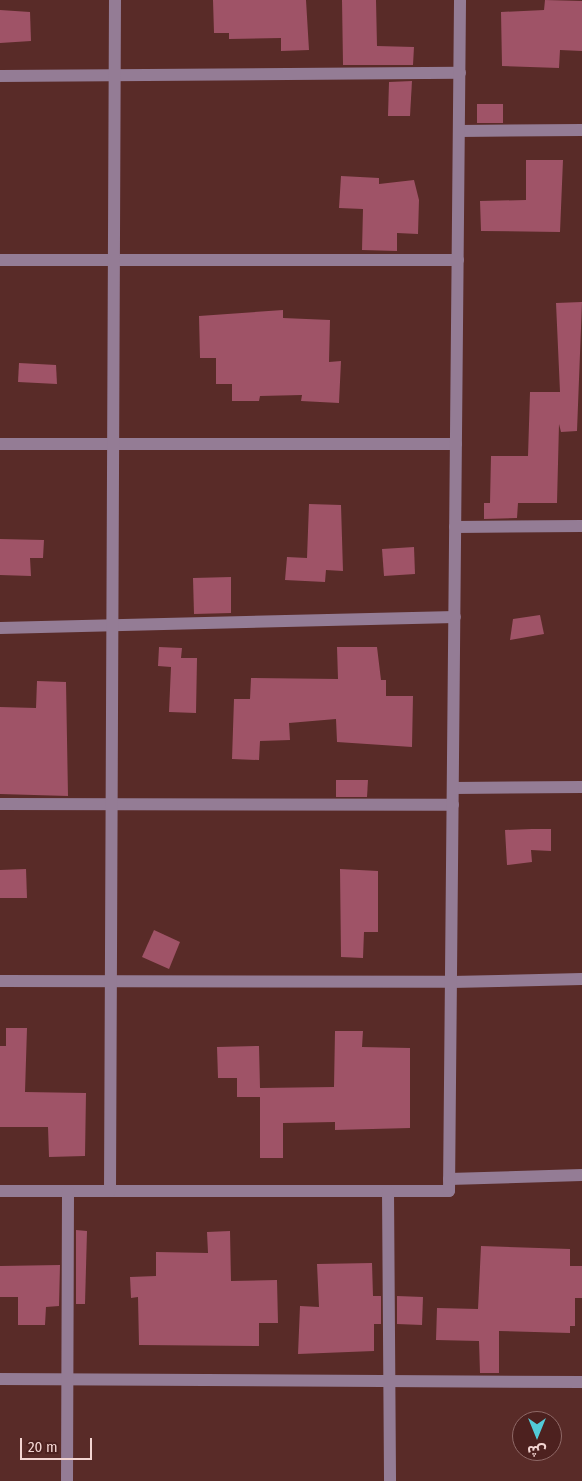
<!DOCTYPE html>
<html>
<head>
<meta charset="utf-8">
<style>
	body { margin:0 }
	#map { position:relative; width:582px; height:1481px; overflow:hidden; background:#592b28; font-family:"Fira Sans Condensed","Noto Sans Arabic",sans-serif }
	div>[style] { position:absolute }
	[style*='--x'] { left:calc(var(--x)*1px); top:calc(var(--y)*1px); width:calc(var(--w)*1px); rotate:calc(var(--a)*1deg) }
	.building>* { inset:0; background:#9f5367 }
	.minor>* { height:12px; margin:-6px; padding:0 6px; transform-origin:6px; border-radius:6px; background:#947c95 }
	span { translate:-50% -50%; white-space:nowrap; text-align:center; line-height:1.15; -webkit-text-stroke:4px #4d211f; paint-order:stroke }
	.north { position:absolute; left:512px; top:1411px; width:50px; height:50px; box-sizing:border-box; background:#4d211f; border:1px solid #8f6967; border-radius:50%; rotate:180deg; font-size:14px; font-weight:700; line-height:20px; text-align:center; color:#f3d5d2 }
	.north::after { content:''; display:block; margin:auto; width:18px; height:22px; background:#52cbd8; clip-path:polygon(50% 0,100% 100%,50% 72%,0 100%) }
	.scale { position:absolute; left:20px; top:1438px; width:72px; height:22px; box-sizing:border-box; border:2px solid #f3d5d2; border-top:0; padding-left:6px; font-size:15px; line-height:18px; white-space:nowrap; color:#f3d5d2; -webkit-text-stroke:4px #4d211f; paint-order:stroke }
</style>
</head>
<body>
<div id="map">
	<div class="building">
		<i style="clip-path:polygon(213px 0,306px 0,309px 50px,281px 51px,281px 38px,229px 39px,229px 33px,214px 33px)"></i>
		<i style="clip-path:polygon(342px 0,376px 0,377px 46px,414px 47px,413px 65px,343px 65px)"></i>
		<i style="clip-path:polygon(545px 0,582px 1px,582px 51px,560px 50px,559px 68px,502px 66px,501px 12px,544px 10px)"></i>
		<i style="clip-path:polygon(0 10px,30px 12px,31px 41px,0 43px)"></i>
		<i style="clip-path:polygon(412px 81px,410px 116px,388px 116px,389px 82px)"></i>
		<i style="clip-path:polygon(477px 104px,503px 104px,503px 123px,477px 123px)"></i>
		<i style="clip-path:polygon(526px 160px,563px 160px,560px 232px,481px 231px,480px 201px,526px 200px)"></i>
		<i style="clip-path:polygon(341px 176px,379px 178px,379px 184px,414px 180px,419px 200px,418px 234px,397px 233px,397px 251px,362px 250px,363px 209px,339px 208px)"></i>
		<i style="clip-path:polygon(582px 302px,577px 431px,561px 432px,559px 424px,557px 503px,518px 503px,517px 518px,484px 519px,484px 503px,490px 503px,491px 456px,528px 456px,530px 392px,560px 392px,556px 303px)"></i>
		<i style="clip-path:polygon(283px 310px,283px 318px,330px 320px,329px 362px,341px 361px,339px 403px,301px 401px,302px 395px,260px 396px,259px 401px,232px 401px,232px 384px,216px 384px,216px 358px,200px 358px,199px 316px)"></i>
		<i style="clip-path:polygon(19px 363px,56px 365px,57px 384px,18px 382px)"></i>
		<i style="clip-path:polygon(309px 504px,341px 505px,343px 571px,326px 570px,325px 582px,285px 580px,287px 557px,307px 558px)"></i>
		<i style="clip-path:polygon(0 539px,44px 540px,43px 558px,30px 558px,31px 576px,0 575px)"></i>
		<i style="clip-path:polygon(414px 547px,415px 574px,384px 576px,382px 549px)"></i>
		<i style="clip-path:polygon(231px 577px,231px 613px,194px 614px,193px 578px)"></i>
		<i style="clip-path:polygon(540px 615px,544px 634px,510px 640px,513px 619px)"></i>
		<i style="clip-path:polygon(159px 647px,182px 648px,181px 658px,197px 658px,196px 713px,169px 712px,171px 667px,158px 666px)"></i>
		<i style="clip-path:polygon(337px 647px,377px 647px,381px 680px,386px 680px,386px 696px,413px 696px,412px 747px,337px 742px,336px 719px,289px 723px,290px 740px,260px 741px,259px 760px,232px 759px,234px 699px,250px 699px,251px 678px,338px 679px)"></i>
		<i style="clip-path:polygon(37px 681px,66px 682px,68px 796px,0 794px,0 707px,36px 708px)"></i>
		<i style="clip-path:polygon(336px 780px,368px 780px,367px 797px,336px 797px)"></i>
		<i style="clip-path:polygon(532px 829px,551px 829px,551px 851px,531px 850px,532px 862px,507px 865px,505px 830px)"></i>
		<i style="clip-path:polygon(26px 869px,27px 898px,0 898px,0 870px)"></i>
		<i style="clip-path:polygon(340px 869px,378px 871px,378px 932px,364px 932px,363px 958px,341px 957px)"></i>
		<i style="clip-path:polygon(154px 930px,180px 942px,169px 969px,142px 957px)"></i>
		<i style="clip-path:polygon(6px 1028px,27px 1028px,25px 1092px,86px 1093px,85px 1156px,49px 1157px,48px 1127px,0 1127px,0 1046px,6px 1046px)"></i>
		<i style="clip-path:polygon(335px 1031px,363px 1031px,362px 1047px,410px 1048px,410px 1128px,335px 1130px,335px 1122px,283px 1123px,283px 1158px,260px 1158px,260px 1097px,237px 1097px,237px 1078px,218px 1078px,217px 1047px,259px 1046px,260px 1088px,334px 1087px)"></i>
		<i style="clip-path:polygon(76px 1230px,87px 1231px,85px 1304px,76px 1304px)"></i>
		<i style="clip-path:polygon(230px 1231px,231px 1281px,277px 1280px,278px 1323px,259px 1323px,259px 1346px,139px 1345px,138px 1297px,131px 1298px,130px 1277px,156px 1276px,156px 1252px,208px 1253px,207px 1232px)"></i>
		<i style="clip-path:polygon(481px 1246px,570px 1249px,570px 1266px,582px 1266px,582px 1298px,575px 1298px,575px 1326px,570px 1326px,570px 1333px,499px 1331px,499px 1373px,480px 1373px,479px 1341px,436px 1340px,437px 1308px,478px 1309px)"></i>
		<i style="clip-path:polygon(372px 1263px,373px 1296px,381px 1296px,381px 1324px,374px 1324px,374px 1351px,298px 1354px,300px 1306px,319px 1307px,317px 1264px)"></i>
		<i style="clip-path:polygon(60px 1265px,59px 1306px,46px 1307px,45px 1325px,18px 1325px,18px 1297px,0 1297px,0 1266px)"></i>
		<i style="clip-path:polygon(397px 1296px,423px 1297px,422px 1325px,397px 1324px)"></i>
	</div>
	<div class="minor">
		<i style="--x:0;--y:76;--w:460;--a:-0.4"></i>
		<i style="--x:459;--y:131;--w:123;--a:-0.5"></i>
		<i style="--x:0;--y:260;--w:458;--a:0"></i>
		<i style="--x:0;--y:444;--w:456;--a:0"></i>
		<i style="--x:455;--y:527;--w:127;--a:-0.5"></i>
		<i style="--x:0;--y:628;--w:455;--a:-1.4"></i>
		<i style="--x:453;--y:788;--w:129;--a:-0.4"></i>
		<i style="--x:0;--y:804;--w:453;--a:0.1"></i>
		<i style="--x:0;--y:981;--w:451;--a:0.1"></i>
		<i style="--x:451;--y:982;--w:131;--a:-1.3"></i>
		<i style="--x:449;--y:1179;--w:133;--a:-1.7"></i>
		<i style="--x:0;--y:1191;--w:449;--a:0"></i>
		<i style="--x:449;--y:1191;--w:1191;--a:-89.47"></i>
		<i style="--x:110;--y:1191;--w:1191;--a:-89.76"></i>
		<i style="--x:388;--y:1191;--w:290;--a:89.6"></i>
		<i style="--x:0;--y:1379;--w:582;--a:0.3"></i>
		<i style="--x:67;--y:1481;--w:290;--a:-89.8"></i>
	</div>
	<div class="north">ش</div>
	<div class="scale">20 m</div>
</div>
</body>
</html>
